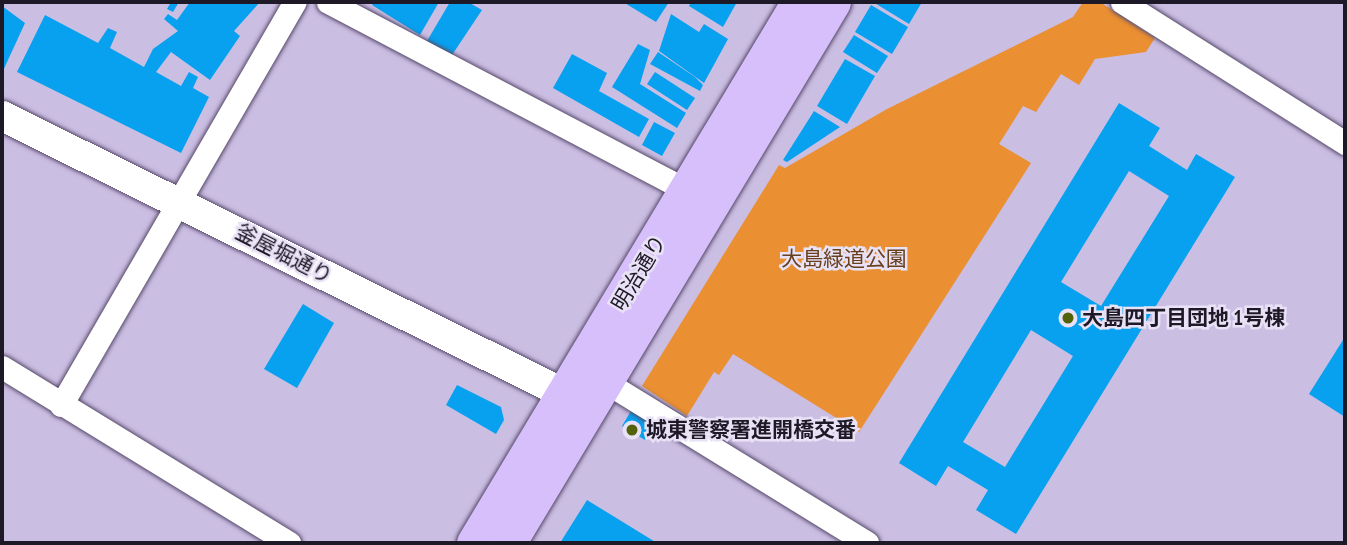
<!DOCTYPE html>
<html>
<head>
<meta charset="utf-8">
<style>
	body { margin:0 }
	#map { position:relative; width:1347px; height:545px; overflow:hidden; background:#cbbee3; font-family:"PT Sans Narrow","Noto Sans JP",sans-serif }
	div>[style] { position:absolute }
	[style*='--x'] { left:calc(var(--x)*1px); top:calc(var(--y)*1px); width:calc(var(--w)*1px); rotate:calc(var(--a)*1deg) }
	.green>* { inset:0; background:#ea8f32 }
	.building>* { inset:0; background:#07a1ef }
	.roads { filter:drop-shadow(0 0 2px #554969) drop-shadow(0 0 2px #554969) }
	.minor>* { height:23px; margin:-11.5px; padding:0 11.5px; transform-origin:11.5px; border-radius:11.5px; background:#fff }
	.tertiary>* { height:30px; margin:-15px; padding:0 15px; transform-origin:15px; border-radius:15px; background:#fff }
	.primary>* { height:37px; margin:-18.5px; padding:0 18.5px; transform-origin:18.5px; border-radius:18.5px; background:#d6bffa }
	.dots>* { width:19px; height:19px; translate:-50% -50%; box-sizing:border-box; border:4px solid #e9e2f6; border-radius:50% }
	span { translate:-50% -50%; white-space:nowrap; text-align:center; line-height:1.15; -webkit-text-stroke:5px #e9e2f6; paint-order:stroke }
	.street-label { font-size:21px; color:#1e1927 }
	.park-label { font-size:21px; color:#67401b }
	.poi-label { font-size:21px; color:#1e1927; font-weight:700 }
	.left { translate:0 -50%; text-align:left }
	.frame { position:absolute; inset:0; border:4px solid #1e1927; pointer-events:none }
</style>
</head>
<body>
<div id="map">
	<div class="green">
		<i style="clip-path:polygon(1083px 2px,1100px 2px,1155px 38px,1146px 52px,1095px 59px,1079px 85px,1061px 74px,1036px 112px,1023px 106px,999px 144px,1031px 163px,859px 432px,733px 354px,719px 375px,714px 372px,687px 416px,642px 386px,779px 165px,785px 168px,887px 109px,1073px 17px)"></i>
	</div>
	<div class="building">
		<i style="clip-path:polygon(171px 2px,179px 2px,173px 12px,167px 9px)"></i>
		<i style="clip-path:polygon(190px 2px,260px 2px,234px 31px,240px 36px,210px 80px,171px 52px,156px 72px,181px 86px,189px 72px,198px 77px,193px 88px,209px 97px,181px 153px,17px 72px,45px 15px,98px 43px,108px 28px,117px 32px,110px 48px,144px 67px,153px 49px,178px 31px,164px 19px,168px 14px,177px 20px)"></i>
		<i style="clip-path:polygon(374px 2px,439px 2px,420px 35px,372px 5px)"></i>
		<i style="clip-path:polygon(450px 2px,468px 2px,482px 10px,452px 55px,427px 41px)"></i>
		<i style="clip-path:polygon(623px 2px,669px 2px,656px 22px)"></i>
		<i style="clip-path:polygon(691px 2px,737px 2px,723px 27px,689px 6px)"></i>
		<i style="clip-path:polygon(873px 2px,922px 2px,909px 24px)"></i>
		<i style="clip-path:polygon(871px 5px,908px 27px,892px 54px,855px 32px)"></i>
		<i style="clip-path:polygon(2px 6px,25px 23px,2px 73px)"></i>
		<i style="clip-path:polygon(671px 14px,699px 32px,704px 24px,728px 39px,704px 83px,659px 51px)"></i>
		<i style="clip-path:polygon(854px 35px,888px 56px,877px 73px,843px 52px)"></i>
		<i style="clip-path:polygon(638px 44px,650px 50px,640px 84px,686px 113px,677px 128px,612px 87px)"></i>
		<i style="clip-path:polygon(658px 52px,695px 77px,703px 85px,700px 91px,650px 64px)"></i>
		<i style="clip-path:polygon(572px 54px,607px 73px,599px 91px,649px 119px,639px 137px,553px 88px)"></i>
		<i style="clip-path:polygon(845px 59px,875px 76px,847px 124px,817px 106px)"></i>
		<i style="clip-path:polygon(655px 72px,695px 98px,687px 110px,647px 84px)"></i>
		<i style="clip-path:polygon(evenodd,1119px 103px,1160px 128px,1149px 146px,1187px 170px,1196px 154px,1235px 177px,1016px 534px,976px 510px,988px 490px,948px 466px,936px 486px,899px 463px,1119px 103px,1129px 171px,1169px 196px,1101px 306px,1061px 282px,1129px 171px,1119px 103px,1031px 330px,1073px 356px,1005px 467px,963px 442px,1031px 330px)"></i>
		<i style="clip-path:polygon(814px 111px,840px 127px,787px 162px,783px 160px)"></i>
		<i style="clip-path:polygon(654px 122px,675px 133px,662px 156px,642px 145px)"></i>
		<i style="clip-path:polygon(303px 304px,334px 323px,297px 388px,264px 369px)"></i>
		<i style="clip-path:polygon(1343px 340px,1345px 342px,1345px 417px,1309px 394px)"></i>
		<i style="clip-path:polygon(457px 385px,501px 407px,504px 420px,496px 434px,446px 405px)"></i>
		<i style="clip-path:polygon(631px 411px,654px 425px,645px 440px,622px 426px)"></i>
		<i style="clip-path:polygon(587px 500px,657px 543px,560px 543px)"></i>
	</div>
	<div class="roads">
		<div class="minor">
			<i style="--x:328;--y:2;--w:407;--a:27.7"></i>
			<i style="--x:1122;--y:2;--w:264;--a:32.3"></i>
			<i style="--x:2;--y:367;--w:337;--a:31.5"></i>
			<i style="--x:595;--y:384;--w:9;--a:-18"></i>
			<i style="--x:604;--y:381;--w:309;--a:31.6"></i>
			<i style="--x:61;--y:405;--w:466;--a:-59.9"></i>
		</div>
		<div class="tertiary">
			<i style="--x:2;--y:116;--w:628;--a:26.28"></i>
		</div>
		<div class="primary">
			<i style="--x:475;--y:543;--w:631;--a:-59.01"></i>
			<i style="--x:507;--y:543;--w:631;--a:-59.01"></i>
		</div>
	</div>
	<div class="dots">
		<i style="left:1068px;top:318px;background:#516208"></i>
		<i style="left:632px;top:430px;background:#516208"></i>
	</div>
	<div class="street-label">
		<span style="left:284px;top:254px;rotate:27deg">釜屋堀通り</span>
		<span style="left:639px;top:273px;rotate:-59deg">明治通り</span>
	</div>
	<div class="park-label">
		<span style="left:844px;top:259px">大島緑道公園</span>
	</div>
	<div class="poi-label">
		<span class="left" style="left:1082px;top:318px">大島四丁目団地 1号棟</span>
		<span class="left" style="left:646px;top:430px">城東警察署進開橋交番</span>
	</div>
	<div class="frame"></div>
</div>
</body>
</html>
